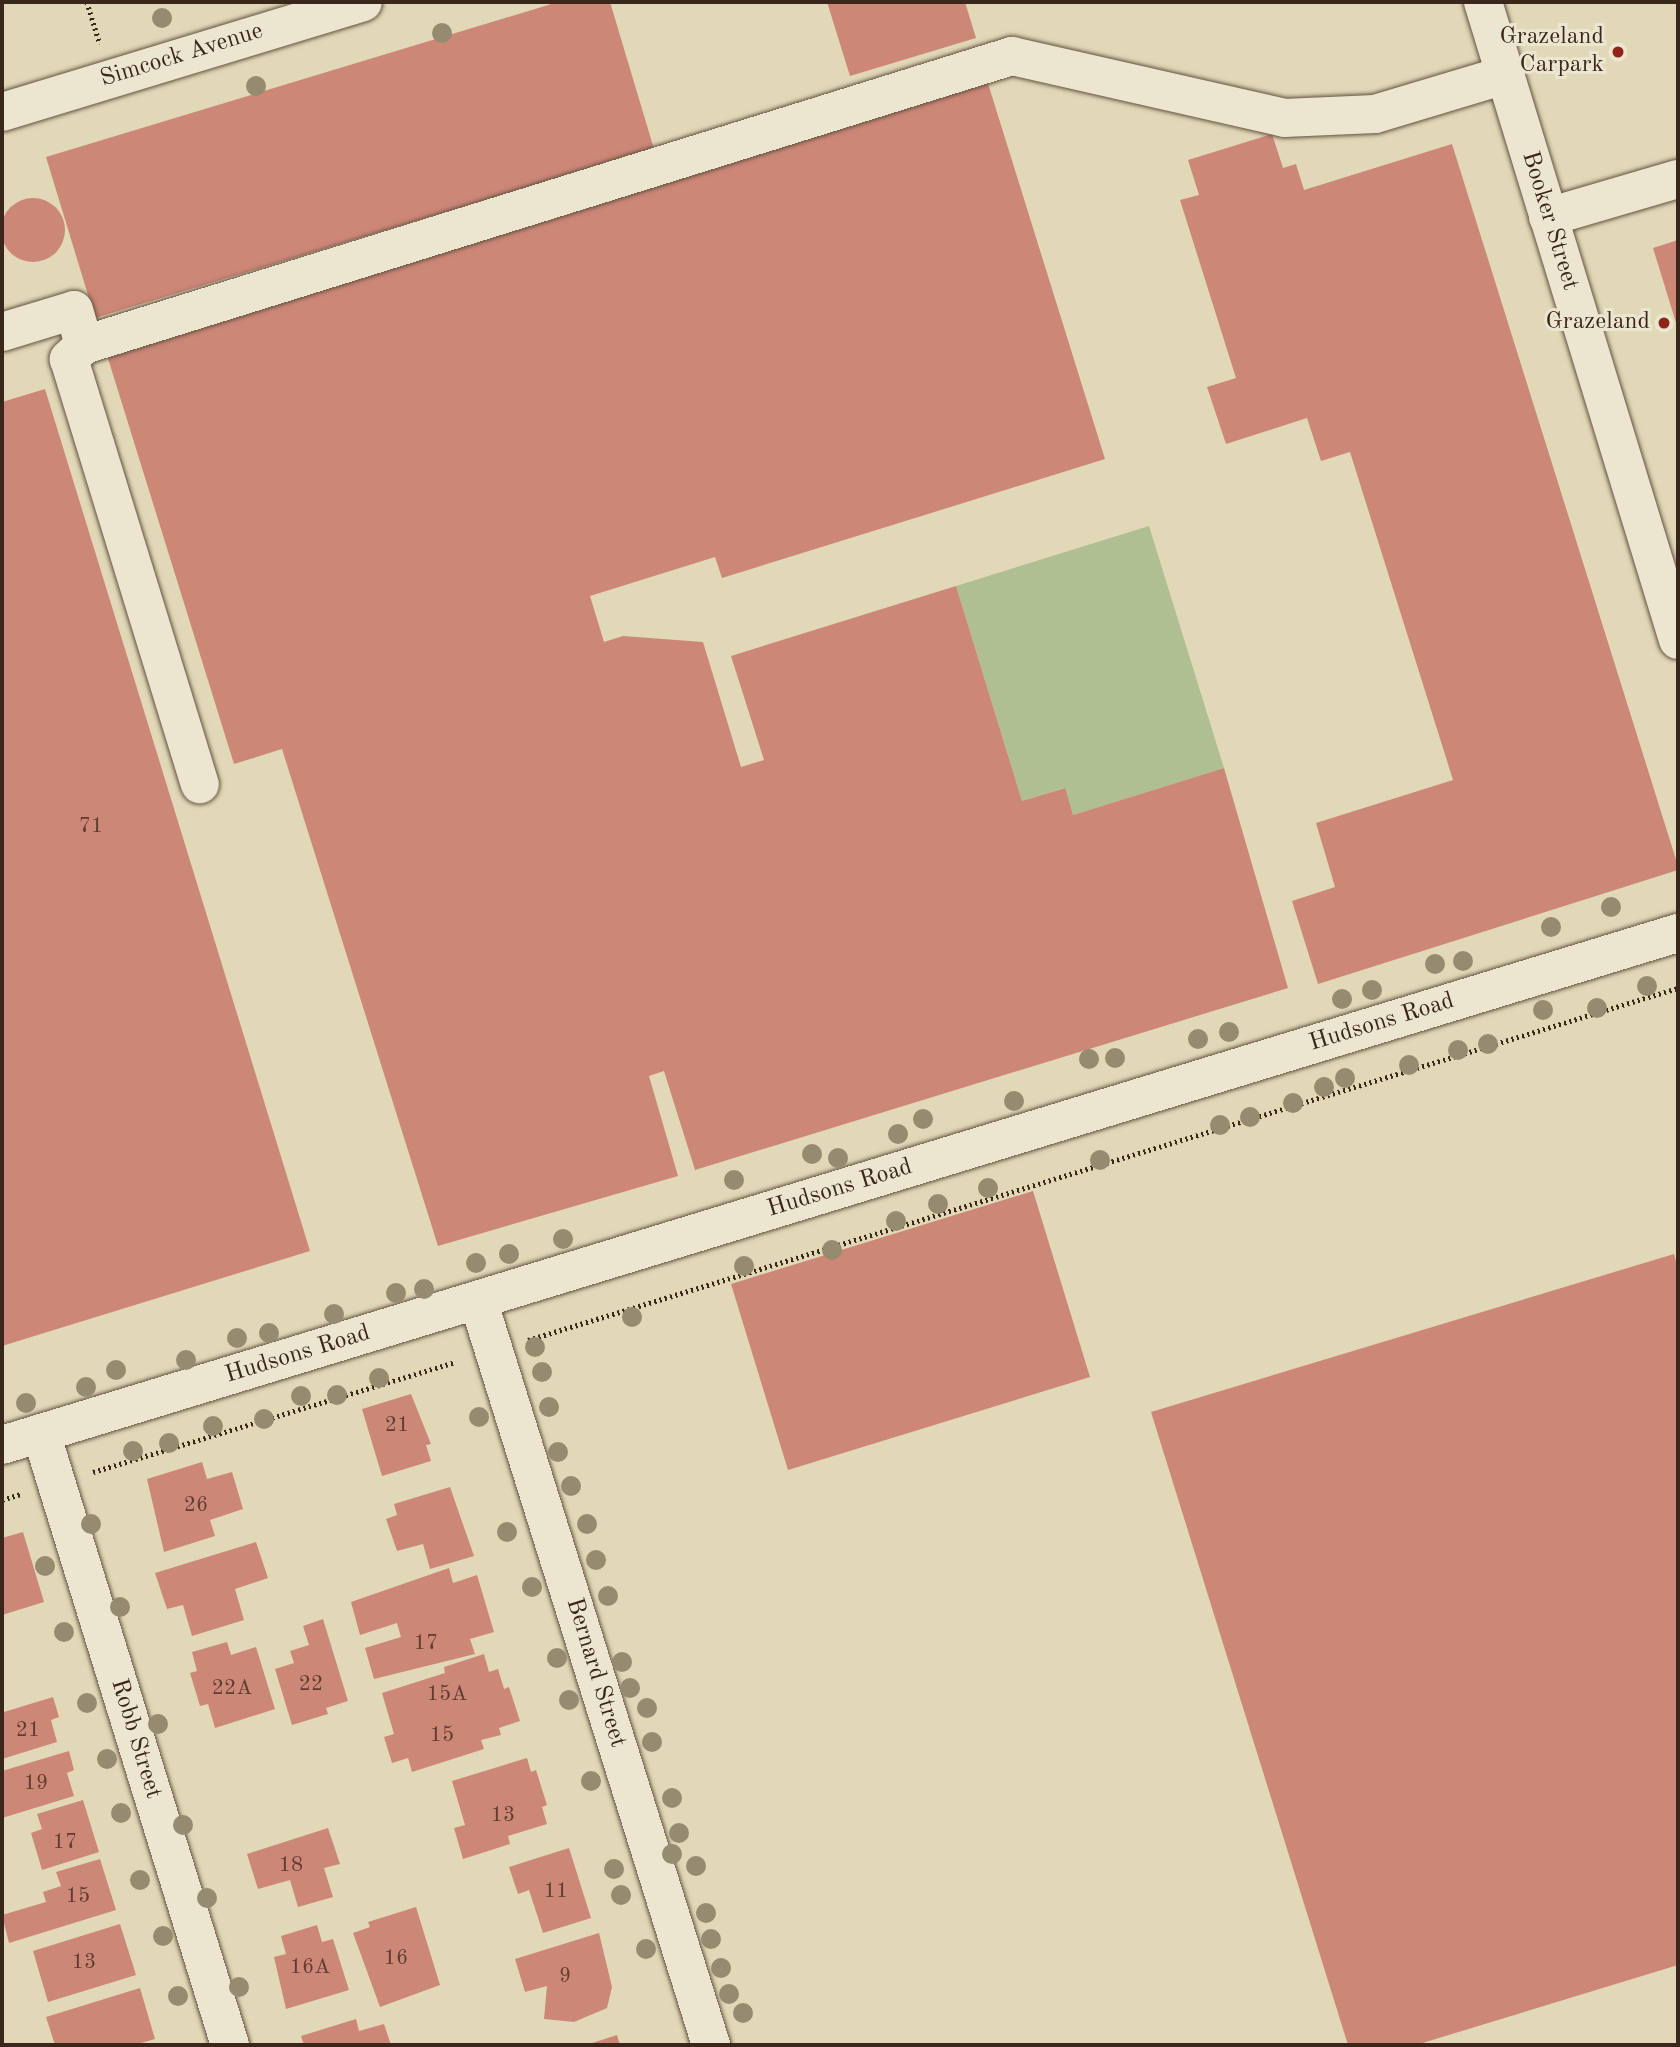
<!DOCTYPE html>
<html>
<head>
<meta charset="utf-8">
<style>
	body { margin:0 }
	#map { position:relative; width:1680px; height:2047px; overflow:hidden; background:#e1d8b7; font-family:"Old Standard TT",serif }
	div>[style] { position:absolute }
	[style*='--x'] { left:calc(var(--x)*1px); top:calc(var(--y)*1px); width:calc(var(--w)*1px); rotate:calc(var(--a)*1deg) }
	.green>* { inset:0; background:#afbf92 }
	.building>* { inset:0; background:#cd8777 }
	.round { border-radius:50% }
	.path>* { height:4.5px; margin-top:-2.25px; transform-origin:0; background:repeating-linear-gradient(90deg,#3a261a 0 2px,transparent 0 5.5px) }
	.roads { filter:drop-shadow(0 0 2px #645241) drop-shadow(0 0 2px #645241) }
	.minor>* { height:38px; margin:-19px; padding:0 19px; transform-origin:19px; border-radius:19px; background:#ece6d0 }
	.trees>* { width:20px; height:20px; margin:-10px; border-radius:50%; background:#958b71 }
	.dots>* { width:19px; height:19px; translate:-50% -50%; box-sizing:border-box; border:4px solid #ece6d0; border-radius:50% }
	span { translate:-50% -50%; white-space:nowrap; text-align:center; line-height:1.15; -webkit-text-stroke:6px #ece6d0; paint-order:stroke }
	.number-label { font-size:21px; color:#5f3e31 }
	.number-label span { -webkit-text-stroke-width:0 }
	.poi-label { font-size:24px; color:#3a261a }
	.right { translate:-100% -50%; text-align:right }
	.street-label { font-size:24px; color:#3a261a }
	.frame { position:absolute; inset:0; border:4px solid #3a261a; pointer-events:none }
</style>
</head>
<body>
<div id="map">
	<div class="green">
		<i style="clip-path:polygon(1149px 526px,1224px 768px,1073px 815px,1064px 788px,1022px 801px,956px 586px)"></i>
	</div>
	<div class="building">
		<i style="clip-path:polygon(558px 2px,610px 2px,654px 149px,95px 318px,46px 157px)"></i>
		<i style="clip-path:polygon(827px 2px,965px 2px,976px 38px,850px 76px)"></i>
		<i style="clip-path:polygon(986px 77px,1105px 459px,722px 578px,715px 557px,590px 596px,604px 642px,623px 636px,703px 642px,741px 767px,764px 760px,731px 656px,956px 586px,1022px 801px,1065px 788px,1073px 815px,1224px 768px,1288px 988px,695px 1170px,664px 1071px,649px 1076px,678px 1176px,438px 1246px,282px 749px,234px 764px,106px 352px)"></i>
		<i style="clip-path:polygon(1272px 134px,1283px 168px,1296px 164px,1304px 190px,1452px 144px,1678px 866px,1678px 870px,1318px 984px,1292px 901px,1335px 887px,1316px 823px,1453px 780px,1350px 452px,1321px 461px,1307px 418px,1226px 444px,1207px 387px,1236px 378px,1180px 200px,1199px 195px,1188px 160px)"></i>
		<i class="round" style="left:1px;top:198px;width:64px;height:64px"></i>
		<i style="clip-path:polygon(1678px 240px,1678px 329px,1653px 248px)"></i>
		<i style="clip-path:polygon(45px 389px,310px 1251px,2px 1346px,2px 402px)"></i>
		<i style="clip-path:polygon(1033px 1191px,1090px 1377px,788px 1470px,731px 1284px)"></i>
		<i style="clip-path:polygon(1674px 1254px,1678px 1269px,1678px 1965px,1416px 2045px,1348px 2045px,1151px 1412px)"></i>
		<i style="clip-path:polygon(411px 1394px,431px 1444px,426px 1445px,431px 1461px,382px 1476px,362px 1409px)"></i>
		<i style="clip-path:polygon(202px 1462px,207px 1479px,232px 1472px,243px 1509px,210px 1520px,215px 1536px,164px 1552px,147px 1479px)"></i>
		<i style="clip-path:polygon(450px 1487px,474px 1556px,430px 1569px,423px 1544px,397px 1551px,386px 1519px,397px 1515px,394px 1504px)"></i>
		<i style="clip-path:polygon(23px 1532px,44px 1602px,2px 1615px,2px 1538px)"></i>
		<i style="clip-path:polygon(256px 1542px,268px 1578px,235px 1589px,244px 1620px,192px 1636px,183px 1605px,167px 1609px,155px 1573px)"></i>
		<i style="clip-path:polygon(449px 1568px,453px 1583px,477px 1575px,494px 1632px,470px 1639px,475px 1654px,374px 1679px,365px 1648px,401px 1637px,397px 1623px,360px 1635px,351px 1602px)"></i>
		<i style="clip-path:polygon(323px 1619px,348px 1701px,326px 1708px,328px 1714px,292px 1725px,275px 1669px,294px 1663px,290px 1651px,309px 1645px,303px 1626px)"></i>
		<i style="clip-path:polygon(227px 1642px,231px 1655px,256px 1647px,275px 1709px,215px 1728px,208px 1704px,200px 1706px,190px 1673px,197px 1671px,192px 1652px)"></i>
		<i style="clip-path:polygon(484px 1654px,489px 1672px,498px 1669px,504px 1689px,509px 1687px,520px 1721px,499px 1728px,501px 1735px,481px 1740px,484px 1749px,412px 1772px,408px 1758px,392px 1763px,384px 1737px,394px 1734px,382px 1693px,445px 1673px,444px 1667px)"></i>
		<i style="clip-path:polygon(53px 1697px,59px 1717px,51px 1720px,57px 1742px,2px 1759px,2px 1706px,4px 1712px)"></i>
		<i style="clip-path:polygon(69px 1751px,74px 1770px,67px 1773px,74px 1796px,2px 1818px,2px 1771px)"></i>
		<i style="clip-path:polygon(527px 1758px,531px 1772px,536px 1770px,547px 1805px,542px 1807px,547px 1824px,508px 1836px,510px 1844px,463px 1859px,454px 1828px,465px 1825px,452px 1781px)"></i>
		<i style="clip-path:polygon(83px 1800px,99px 1852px,42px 1870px,31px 1833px,42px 1829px,37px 1814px)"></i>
		<i style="clip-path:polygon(328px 1828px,340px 1864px,324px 1868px,333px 1897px,298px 1907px,290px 1880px,258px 1889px,247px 1854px)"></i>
		<i style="clip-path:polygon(569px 1848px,591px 1918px,543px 1933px,529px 1890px,518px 1894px,509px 1867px)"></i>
		<i style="clip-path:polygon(100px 1859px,116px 1910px,9px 1943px,2px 1915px,46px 1902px,43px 1892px,61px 1886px,56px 1872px)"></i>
		<i style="clip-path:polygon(416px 1907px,440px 1985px,380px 2007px,353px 1933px,370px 1927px,368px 1922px)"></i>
		<i style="clip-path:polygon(120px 1924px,136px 1975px,48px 2002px,33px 1951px)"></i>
		<i style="clip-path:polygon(317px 1925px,322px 1942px,333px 1939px,349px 1990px,286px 2009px,274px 1957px,286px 1954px,281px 1936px)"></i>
		<i style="clip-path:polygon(599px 1933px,612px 1987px,607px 2008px,574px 2022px,544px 2019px,547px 1986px,525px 1992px,515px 1959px)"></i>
		<i style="clip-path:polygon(140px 1988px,155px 2039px,134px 2045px,55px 2045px,46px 2017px)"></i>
		<i style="clip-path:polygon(356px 2019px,359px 2031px,384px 2024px,391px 2045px,304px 2045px,301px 2036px)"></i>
		<i style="clip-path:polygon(617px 2035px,620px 2045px,586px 2045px)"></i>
	</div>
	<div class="path">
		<i style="--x:87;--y:2;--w:44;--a:72.8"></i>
		<i style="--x:528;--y:1340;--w:1203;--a:-17.02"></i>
		<i style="--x:93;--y:1472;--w:379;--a:-16.9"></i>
		<i style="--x:2;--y:1500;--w:20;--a:-18"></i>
	</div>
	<div class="roads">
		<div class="minor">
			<i style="--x:1483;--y:2;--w:667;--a:73"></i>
			<i style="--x:2;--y:112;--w:377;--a:-16.9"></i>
			<i style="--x:1548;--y:217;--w:135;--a:-16.3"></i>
			<i style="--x:2;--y:332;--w:75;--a:-17"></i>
			<i style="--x:74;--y:310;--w:36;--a:74"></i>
			<i style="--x:84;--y:345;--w:21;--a:137"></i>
			<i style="--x:69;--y:359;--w:445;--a:72.9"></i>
			<i style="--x:84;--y:345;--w:972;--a:-17.3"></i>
			<i style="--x:1012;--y:56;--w:279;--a:12.8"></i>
			<i style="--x:1284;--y:118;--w:91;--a:-2.5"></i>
			<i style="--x:1375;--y:114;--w:136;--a:-16.7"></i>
			<i style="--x:478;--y:1300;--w:781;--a:72.63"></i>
			<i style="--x:41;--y:1433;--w:641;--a:72.84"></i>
			<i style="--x:2;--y:1445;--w:1752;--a:-16.99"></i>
		</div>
	</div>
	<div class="trees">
		<i style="left:162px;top:18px"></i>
		<i style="left:442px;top:33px"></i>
		<i style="left:256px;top:86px"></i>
		<i style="left:1611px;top:907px"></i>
		<i style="left:1551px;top:927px"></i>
		<i style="left:1463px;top:961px"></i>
		<i style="left:1435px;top:964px"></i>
		<i style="left:1647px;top:986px"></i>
		<i style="left:1372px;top:990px"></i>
		<i style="left:1342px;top:999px"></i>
		<i style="left:1597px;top:1008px"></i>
		<i style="left:1543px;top:1010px"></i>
		<i style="left:1229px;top:1032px"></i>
		<i style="left:1198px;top:1039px"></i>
		<i style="left:1488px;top:1044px"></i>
		<i style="left:1458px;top:1050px"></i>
		<i style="left:1115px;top:1058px"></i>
		<i style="left:1089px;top:1059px"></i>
		<i style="left:1409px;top:1065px"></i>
		<i style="left:1345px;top:1078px"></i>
		<i style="left:1324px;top:1087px"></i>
		<i style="left:1014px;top:1101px"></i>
		<i style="left:1293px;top:1103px"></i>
		<i style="left:1250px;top:1117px"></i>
		<i style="left:923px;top:1119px"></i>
		<i style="left:1220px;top:1125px"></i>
		<i style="left:898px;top:1134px"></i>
		<i style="left:812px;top:1154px"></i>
		<i style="left:838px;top:1158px"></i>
		<i style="left:1100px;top:1160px"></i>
		<i style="left:734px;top:1180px"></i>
		<i style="left:988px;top:1188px"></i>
		<i style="left:938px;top:1204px"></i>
		<i style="left:896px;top:1221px"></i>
		<i style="left:563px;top:1239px"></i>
		<i style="left:832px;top:1250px"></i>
		<i style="left:509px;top:1254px"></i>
		<i style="left:476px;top:1263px"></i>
		<i style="left:744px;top:1266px"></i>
		<i style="left:424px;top:1289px"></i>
		<i style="left:396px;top:1293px"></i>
		<i style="left:334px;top:1314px"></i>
		<i style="left:632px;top:1317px"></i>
		<i style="left:269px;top:1333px"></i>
		<i style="left:237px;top:1338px"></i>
		<i style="left:535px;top:1347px"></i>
		<i style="left:186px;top:1360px"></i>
		<i style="left:116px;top:1370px"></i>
		<i style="left:542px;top:1372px"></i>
		<i style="left:379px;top:1378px"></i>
		<i style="left:86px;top:1387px"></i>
		<i style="left:337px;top:1395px"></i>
		<i style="left:301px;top:1396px"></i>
		<i style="left:26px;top:1403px"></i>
		<i style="left:549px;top:1407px"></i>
		<i style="left:479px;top:1417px"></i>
		<i style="left:264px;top:1419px"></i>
		<i style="left:213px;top:1426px"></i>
		<i style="left:169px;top:1443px"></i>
		<i style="left:133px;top:1451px"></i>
		<i style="left:558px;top:1452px"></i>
		<i style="left:571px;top:1486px"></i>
		<i style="left:91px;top:1524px"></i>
		<i style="left:587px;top:1524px"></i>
		<i style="left:507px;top:1532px"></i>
		<i style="left:596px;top:1560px"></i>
		<i style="left:45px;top:1566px"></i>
		<i style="left:532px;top:1587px"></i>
		<i style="left:608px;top:1596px"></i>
		<i style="left:120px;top:1607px"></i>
		<i style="left:64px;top:1632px"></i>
		<i style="left:557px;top:1658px"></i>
		<i style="left:622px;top:1662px"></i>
		<i style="left:630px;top:1688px"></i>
		<i style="left:569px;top:1700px"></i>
		<i style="left:87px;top:1703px"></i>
		<i style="left:647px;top:1708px"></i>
		<i style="left:158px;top:1724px"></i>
		<i style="left:652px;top:1742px"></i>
		<i style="left:107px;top:1759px"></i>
		<i style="left:591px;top:1781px"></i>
		<i style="left:672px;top:1798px"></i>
		<i style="left:121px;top:1813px"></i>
		<i style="left:183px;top:1825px"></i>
		<i style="left:679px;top:1833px"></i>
		<i style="left:672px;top:1854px"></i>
		<i style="left:696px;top:1866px"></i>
		<i style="left:614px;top:1869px"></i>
		<i style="left:140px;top:1880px"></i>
		<i style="left:621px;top:1895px"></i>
		<i style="left:207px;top:1898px"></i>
		<i style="left:706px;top:1913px"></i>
		<i style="left:163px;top:1936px"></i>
		<i style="left:711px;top:1939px"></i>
		<i style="left:646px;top:1949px"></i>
		<i style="left:721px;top:1968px"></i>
		<i style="left:239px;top:1987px"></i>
		<i style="left:729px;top:1994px"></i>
		<i style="left:178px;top:1996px"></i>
		<i style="left:743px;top:2013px"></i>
	</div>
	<div class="dots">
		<i style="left:1618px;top:52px;background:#8f2418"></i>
		<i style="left:1664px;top:323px;background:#8f2418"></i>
	</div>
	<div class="number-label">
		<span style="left:91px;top:827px">71</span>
		<span style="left:397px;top:1426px">21</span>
		<span style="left:196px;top:1506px">26</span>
		<span style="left:426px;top:1644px">17</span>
		<span style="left:311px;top:1685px">22</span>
		<span style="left:232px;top:1689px">22A</span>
		<span style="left:447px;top:1695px">15A</span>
		<span style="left:28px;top:1731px">21</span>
		<span style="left:442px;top:1736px">15</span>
		<span style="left:36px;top:1784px">19</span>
		<span style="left:503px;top:1816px">13</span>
		<span style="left:65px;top:1843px">17</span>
		<span style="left:291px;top:1866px">18</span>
		<span style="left:556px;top:1892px">11</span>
		<span style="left:78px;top:1897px">15</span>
		<span style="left:396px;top:1959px">16</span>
		<span style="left:84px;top:1963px">13</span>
		<span style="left:310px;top:1968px">16A</span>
		<span style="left:565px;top:1977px">9</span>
	</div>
	<div class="poi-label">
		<span class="right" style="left:1604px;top:52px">Grazeland<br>Carpark</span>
		<span class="right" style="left:1650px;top:323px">Grazeland</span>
	</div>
	<div class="street-label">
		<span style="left:182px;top:56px;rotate:-17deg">Simcock Avenue</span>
		<span style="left:1549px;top:221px;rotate:73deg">Booker Street</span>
		<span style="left:1382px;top:1023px;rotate:-17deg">Hudsons Road</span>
		<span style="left:840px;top:1189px;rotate:-17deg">Hudsons Road</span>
		<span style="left:298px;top:1355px;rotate:-17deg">Hudsons Road</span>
		<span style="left:595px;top:1673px;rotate:73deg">Bernard Street</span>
		<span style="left:135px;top:1739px;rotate:73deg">Robb Street</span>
	</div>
	<div class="frame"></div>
</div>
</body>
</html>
